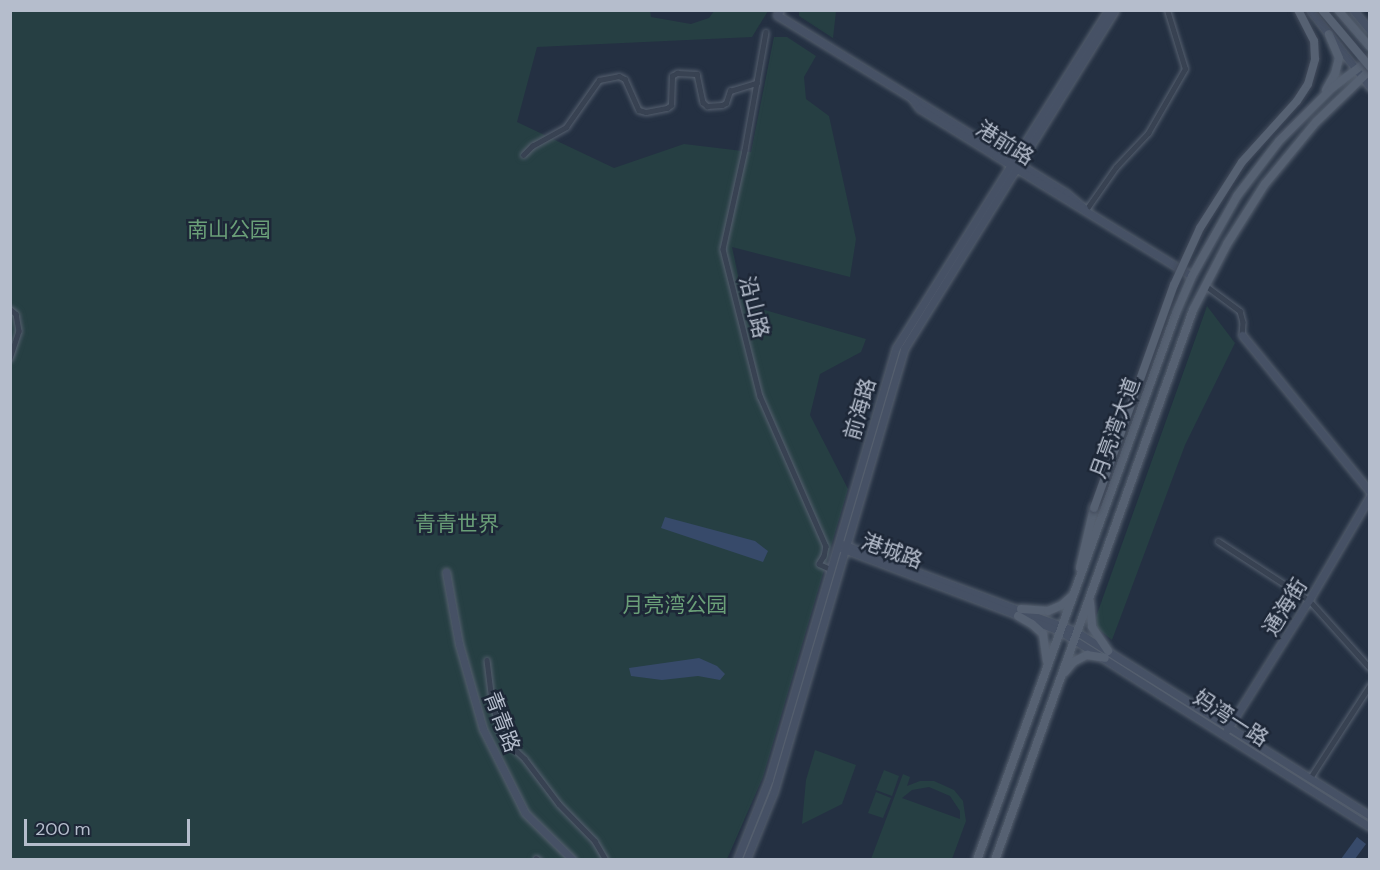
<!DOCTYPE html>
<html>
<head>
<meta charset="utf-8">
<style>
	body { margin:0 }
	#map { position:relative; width:1380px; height:870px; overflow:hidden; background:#243042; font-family:"DM Sans","Noto Sans SC",sans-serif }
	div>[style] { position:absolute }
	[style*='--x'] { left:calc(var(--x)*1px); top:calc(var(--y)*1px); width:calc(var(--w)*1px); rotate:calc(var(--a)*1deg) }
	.green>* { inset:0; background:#263f43 }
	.water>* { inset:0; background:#374a6a }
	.roads { filter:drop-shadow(0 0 2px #56606f) drop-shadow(0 0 2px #56606f) }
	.street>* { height:4.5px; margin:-2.25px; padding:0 2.25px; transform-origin:2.25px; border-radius:2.25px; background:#384252 }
	.secondary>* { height:7px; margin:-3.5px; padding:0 3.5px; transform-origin:3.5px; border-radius:3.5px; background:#465165 }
	.primary>* { height:8px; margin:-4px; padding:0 4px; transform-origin:4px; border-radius:4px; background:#566172 }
	.bridges { filter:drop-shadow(0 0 2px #424b5b) drop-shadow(0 0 2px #424b5b) }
	.primary-bridge>* { height:8px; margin:-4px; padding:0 4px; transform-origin:4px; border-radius:4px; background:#566172 }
	span { translate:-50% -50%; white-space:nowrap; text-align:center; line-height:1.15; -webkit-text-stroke:5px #1d2737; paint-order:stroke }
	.street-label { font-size:21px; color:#b5bdcc }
	.park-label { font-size:21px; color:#6a9f78 }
	.frame { position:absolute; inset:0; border:12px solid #b5bdcc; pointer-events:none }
	.scale { position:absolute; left:24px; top:819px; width:166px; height:27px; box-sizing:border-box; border:3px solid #b5bdcc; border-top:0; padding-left:8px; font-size:18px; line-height:21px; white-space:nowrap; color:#b5bdcc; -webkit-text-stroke:4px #1d2737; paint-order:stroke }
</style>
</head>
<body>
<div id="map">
	<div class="green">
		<i style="clip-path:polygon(650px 10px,651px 17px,691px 24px,709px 18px,714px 11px,768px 11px,752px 37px,537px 47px,517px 122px,614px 168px,684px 144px,751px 152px,774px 37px,787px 37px,816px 56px,804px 77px,806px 99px,829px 116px,856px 239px,850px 277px,732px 247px,744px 304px,866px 339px,861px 352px,820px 374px,810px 415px,848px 489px,763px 777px,727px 859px,11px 859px,10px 11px)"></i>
		<i style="clip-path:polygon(799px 11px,836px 11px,833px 38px,799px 16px)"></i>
		<i style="clip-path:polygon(1207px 306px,1235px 343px,1185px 445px,1112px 640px,1097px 628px,1096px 617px)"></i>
		<i style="clip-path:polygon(815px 750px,856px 765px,842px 804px,802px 824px,806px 780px)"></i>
		<i style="clip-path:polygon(884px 770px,899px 776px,892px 796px,876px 790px)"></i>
		<i style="clip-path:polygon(evenodd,903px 774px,910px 777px,907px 786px,920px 781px,934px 781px,954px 790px,963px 801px,966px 821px,952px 859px,871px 859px,903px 774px,929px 787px,950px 796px,960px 811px,960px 819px,902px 798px,912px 790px,929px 787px)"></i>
		<i style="clip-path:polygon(876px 792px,891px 798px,883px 818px,868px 813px)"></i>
	</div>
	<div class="water">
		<i style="clip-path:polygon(665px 517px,755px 541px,768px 551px,763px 562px,661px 528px)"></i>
		<i style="clip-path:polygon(699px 658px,717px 666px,725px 674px,720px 680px,698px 676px,662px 680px,631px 676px,629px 668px)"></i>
		<i style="clip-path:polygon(1357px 837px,1366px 844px,1355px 859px,1341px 859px)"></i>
	</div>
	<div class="roads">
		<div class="street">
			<i style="--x:766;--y:32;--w:120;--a:100.1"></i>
			<i style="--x:745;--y:150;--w:101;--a:102.5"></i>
			<i style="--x:723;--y:249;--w:152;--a:75.9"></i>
			<i style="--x:760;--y:396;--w:164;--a:66.3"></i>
			<i style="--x:826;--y:546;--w:10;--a:101"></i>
			<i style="--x:824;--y:556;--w:9;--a:122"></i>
			<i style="--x:819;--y:564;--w:12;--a:24"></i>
			<i style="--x:523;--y:155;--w:13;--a:-45"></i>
			<i style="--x:532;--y:146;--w:39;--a:-29"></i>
			<i style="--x:566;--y:127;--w:57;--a:-54.9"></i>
			<i style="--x:599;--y:80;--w:20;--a:-11"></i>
			<i style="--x:619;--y:76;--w:7;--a:27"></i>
			<i style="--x:625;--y:79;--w:34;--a:66"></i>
			<i style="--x:639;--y:110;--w:7;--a:16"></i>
			<i style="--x:646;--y:112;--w:21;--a:-11"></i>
			<i style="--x:667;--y:108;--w:5;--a:-37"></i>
			<i style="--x:671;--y:105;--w:29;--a:-88"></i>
			<i style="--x:672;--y:76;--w:6;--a:-31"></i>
			<i style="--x:677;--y:73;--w:20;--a:3"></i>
			<i style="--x:697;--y:74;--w:29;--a:78"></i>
			<i style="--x:703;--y:102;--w:6;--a:45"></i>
			<i style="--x:707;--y:106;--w:15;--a:-4"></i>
			<i style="--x:722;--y:105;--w:4;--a:-27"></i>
			<i style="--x:726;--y:103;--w:13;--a:-72"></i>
			<i style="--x:730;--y:91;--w:28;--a:-17"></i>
			<i style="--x:1086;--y:210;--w:52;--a:-55.1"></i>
			<i style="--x:1116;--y:167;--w:47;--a:-46.7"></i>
			<i style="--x:1148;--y:133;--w:74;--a:-60"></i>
			<i style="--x:1185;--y:69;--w:62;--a:-107"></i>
			<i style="--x:1205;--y:285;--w:44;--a:36.6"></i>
			<i style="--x:1240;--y:311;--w:11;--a:75"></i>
			<i style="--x:1243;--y:322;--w:13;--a:94"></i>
			<i style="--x:10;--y:309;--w:8;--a:40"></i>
			<i style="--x:16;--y:314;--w:17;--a:80"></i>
			<i style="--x:19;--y:331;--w:29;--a:108"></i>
			<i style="--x:1218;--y:541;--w:108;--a:33"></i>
			<i style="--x:1309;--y:600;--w:91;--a:48.1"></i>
			<i style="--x:487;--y:660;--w:41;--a:83"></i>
			<i style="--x:492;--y:701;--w:31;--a:75"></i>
			<i style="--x:500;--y:731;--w:14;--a:56"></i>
			<i style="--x:508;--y:743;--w:23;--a:43"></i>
			<i style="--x:525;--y:759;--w:56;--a:52.9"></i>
			<i style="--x:559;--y:804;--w:52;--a:45.8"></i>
			<i style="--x:595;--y:841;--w:22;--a:60"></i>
			<i style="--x:1310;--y:778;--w:111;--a:-57.2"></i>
			<i style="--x:536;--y:858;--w:4;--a:34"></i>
		</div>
		<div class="secondary">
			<i style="--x:780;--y:10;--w:6;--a:121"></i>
			<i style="--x:777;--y:15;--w:339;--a:31.6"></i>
			<i style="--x:1066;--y:193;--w:23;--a:40"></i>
			<i style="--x:1310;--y:10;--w:98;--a:52.1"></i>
			<i style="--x:1353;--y:10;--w:26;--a:50"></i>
			<i style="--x:913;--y:100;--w:10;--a:53"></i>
			<i style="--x:919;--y:108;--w:91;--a:31.9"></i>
			<i style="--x:996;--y:156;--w:230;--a:31.5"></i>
			<i style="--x:1242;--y:335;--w:203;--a:50.8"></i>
			<i style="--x:842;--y:544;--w:251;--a:20.5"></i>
			<i style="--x:1077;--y:632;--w:346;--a:32.1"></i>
			<i style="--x:841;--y:548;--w:234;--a:20.8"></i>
			<i style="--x:1060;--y:631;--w:367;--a:32.3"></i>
			<i style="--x:446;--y:572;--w:73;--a:79.8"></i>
			<i style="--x:459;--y:644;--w:88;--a:74.2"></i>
			<i style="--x:483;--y:729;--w:94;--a:63.4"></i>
			<i style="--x:525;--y:813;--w:67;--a:44.4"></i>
			<i style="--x:1227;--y:730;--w:154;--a:-57.8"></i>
			<i style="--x:1309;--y:600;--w:121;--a:-59.6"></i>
			<i style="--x:737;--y:860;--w:87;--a:-68.4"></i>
			<i style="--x:769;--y:779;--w:449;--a:-73.6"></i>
			<i style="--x:896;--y:348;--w:399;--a:-57.9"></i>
			<i style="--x:746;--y:860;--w:74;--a:-67.9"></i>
			<i style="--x:774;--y:791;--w:461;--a:-73.6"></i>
			<i style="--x:904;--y:349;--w:399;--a:-58.1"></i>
		</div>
		<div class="primary">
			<i style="--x:1338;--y:10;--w:49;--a:49.1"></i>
			<i style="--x:1326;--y:90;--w:18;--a:-61"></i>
			<i style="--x:1335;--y:74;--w:16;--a:-76"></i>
			<i style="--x:1339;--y:58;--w:26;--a:-113"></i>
			<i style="--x:1080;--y:568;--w:62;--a:-76.9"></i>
			<i style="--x:1090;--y:602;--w:25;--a:85"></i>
			<i style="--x:1092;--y:627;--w:29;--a:56"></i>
			<i style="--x:1021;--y:609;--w:27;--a:4"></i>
			<i style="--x:1048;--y:611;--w:15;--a:-23"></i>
			<i style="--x:1062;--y:605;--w:15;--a:-42"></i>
			<i style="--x:1018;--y:616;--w:16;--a:30"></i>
			<i style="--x:1032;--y:624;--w:15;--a:42"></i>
			<i style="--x:1043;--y:634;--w:27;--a:82"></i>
			<i style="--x:1065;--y:672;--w:13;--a:-51"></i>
			<i style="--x:1073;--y:662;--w:16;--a:-27"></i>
			<i style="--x:1087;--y:655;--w:18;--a:9"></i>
			<i style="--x:977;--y:860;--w:582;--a:-70.01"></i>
			<i style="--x:1176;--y:313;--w:40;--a:-66.6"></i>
			<i style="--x:1192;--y:276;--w:92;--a:-60.6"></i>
			<i style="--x:1237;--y:196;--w:69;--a:-52.6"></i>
			<i style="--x:1279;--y:141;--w:75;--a:-45"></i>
			<i style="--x:1332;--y:88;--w:48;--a:-37.3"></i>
			<i style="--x:995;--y:860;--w:585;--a:-70.2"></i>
			<i style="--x:1193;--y:310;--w:74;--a:-62.7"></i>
			<i style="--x:1227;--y:244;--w:71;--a:-57.7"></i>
			<i style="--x:1265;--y:184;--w:80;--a:-50.6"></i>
			<i style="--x:1316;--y:122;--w:75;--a:-43.9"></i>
		</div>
	</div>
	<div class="bridges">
		<div class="primary-bridge">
			<i style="--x:1322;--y:10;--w:75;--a:49.9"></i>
			<i style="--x:1094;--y:508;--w:237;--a:-70.3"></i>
			<i style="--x:1174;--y:285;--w:63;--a:-65.5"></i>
			<i style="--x:1200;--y:228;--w:78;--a:-57.5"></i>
			<i style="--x:1242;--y:162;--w:82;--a:-48"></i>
			<i style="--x:1297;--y:101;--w:20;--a:-57"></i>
			<i style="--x:1308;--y:84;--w:26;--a:-74"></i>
			<i style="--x:1315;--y:59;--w:18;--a:-93"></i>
			<i style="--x:1314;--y:41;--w:35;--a:-117"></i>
		</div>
	</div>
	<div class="street-label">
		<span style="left:1005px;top:143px;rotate:32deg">港前路</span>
		<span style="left:754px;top:307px;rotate:76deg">沿山路</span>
		<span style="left:860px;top:409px;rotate:-74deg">前海路</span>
		<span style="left:1115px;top:428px;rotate:-70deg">月亮湾大道</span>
		<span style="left:892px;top:551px;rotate:20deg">港城路</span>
		<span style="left:1285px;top:607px;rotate:-58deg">通海街</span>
		<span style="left:1231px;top:718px;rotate:33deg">妈湾一路</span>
		<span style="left:502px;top:722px;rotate:69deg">青青路</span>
	</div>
	<div class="park-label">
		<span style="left:229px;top:230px">南山公园</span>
		<span style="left:457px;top:524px">青青世界</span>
		<span style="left:675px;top:605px">月亮湾公园</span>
	</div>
	<div class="frame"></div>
	<div class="scale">200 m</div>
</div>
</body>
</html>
